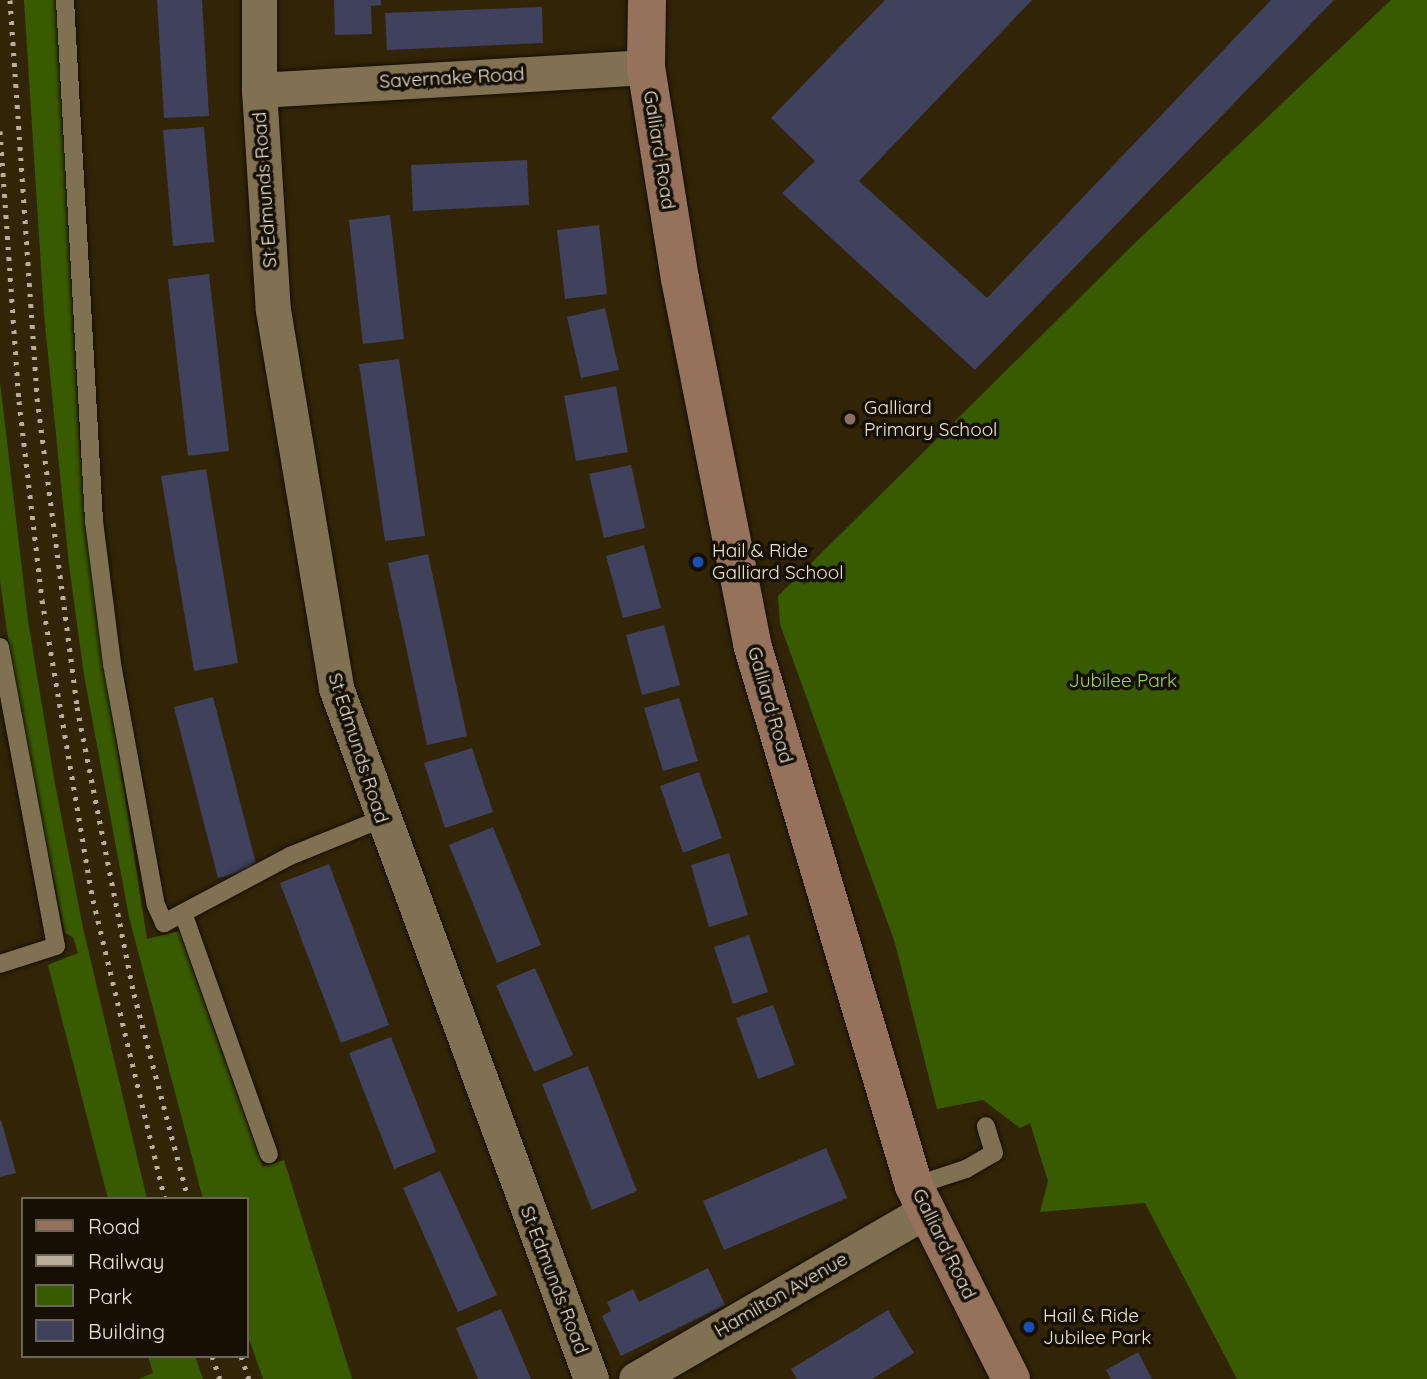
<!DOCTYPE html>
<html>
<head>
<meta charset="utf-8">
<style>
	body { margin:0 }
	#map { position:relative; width:1427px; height:1379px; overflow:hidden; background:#322507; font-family:Quicksand,sans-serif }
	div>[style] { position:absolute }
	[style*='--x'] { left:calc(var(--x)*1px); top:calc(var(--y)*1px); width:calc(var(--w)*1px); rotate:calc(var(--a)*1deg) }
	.green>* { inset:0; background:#395b00 }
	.building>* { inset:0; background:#3f415d }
	.roads { filter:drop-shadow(0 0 2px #170e00) drop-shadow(0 0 2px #170e00) }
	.lane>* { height:18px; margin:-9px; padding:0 9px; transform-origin:9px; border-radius:9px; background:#807153 }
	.street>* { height:35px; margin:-17.5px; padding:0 17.5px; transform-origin:17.5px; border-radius:17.5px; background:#807153 }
	.secondary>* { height:38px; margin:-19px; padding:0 19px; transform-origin:19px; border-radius:19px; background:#96725d }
	.rail>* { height:5px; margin-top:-2.5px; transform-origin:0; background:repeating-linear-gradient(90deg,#b9ae9a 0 3.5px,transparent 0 10.5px) }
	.dots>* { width:19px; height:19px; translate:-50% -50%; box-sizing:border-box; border:4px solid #150f04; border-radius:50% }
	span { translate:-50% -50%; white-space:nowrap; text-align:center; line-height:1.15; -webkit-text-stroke:7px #150f04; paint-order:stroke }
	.street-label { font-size:19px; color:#eee5d5 }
	.poi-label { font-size:19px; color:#eee5d5 }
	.left { translate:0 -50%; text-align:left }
	.park-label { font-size:19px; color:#9fd265 }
	.legend { position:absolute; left:21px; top:1197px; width:228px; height:161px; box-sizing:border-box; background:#150f04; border:2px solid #6c6558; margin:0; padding:9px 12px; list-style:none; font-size:21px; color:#eee5d5 }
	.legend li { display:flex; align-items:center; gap:14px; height:35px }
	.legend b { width:35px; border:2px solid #6c6558 }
</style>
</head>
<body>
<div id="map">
	<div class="green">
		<i style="clip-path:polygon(24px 0,57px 0,80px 452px,95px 605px,147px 939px,179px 931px,263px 1167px,284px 1160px,352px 1379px,263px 1379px,247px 1333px,247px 1199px,203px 1199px,129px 917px,84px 675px,69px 565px,44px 314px)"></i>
		<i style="clip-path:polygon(1391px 0,1427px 0,1427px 1379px,1237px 1379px,1145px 1203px,1040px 1212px,1048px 1181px,1030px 1123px,1020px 1128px,983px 1100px,937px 1109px,895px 943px,780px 624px,778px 596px,1136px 242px)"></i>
		<i style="clip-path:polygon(0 382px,28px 621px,55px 784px,83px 928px,147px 1199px,108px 1199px,48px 965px,78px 953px,73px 937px,65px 933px,20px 717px,6px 624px,0 580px)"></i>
		<i style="clip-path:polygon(148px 1356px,195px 1356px,203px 1379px,139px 1379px,153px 1373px)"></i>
	</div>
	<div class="building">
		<i style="clip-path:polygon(157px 0,202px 0,209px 116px,164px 118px)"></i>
		<i style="clip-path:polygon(334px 0,381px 0,381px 5px,371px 6px,372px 34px,335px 35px)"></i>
		<i style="clip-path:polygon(885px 0,1032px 0,859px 181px,987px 298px,1271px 0,1334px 0,975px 370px,782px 193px,815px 161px,771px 118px)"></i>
		<i style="clip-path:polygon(542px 7px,543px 43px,387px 50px,385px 13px)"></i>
		<i style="clip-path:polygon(204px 127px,214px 242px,173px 246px,163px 130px)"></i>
		<i style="clip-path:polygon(527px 160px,529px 205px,413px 211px,411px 165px)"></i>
		<i style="clip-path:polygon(390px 215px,404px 339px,363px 344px,349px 220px)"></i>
		<i style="clip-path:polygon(599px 225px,607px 294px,565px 299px,557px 230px)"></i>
		<i style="clip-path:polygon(209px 274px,229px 451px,188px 456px,168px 279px)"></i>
		<i style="clip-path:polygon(605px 308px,619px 370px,581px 378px,567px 317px)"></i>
		<i style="clip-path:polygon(399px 359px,425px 536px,385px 541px,359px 364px)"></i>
		<i style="clip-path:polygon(616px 386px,628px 452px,576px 461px,564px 396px)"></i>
		<i style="clip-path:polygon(631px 465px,645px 528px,604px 538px,589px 474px)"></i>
		<i style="clip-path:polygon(206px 469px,238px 663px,194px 671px,161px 476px)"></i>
		<i style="clip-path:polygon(644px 545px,661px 608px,623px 618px,606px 556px)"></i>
		<i style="clip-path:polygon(428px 554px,467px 736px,427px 745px,388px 563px)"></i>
		<i style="clip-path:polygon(664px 625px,680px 685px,642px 695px,626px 635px)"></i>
		<i style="clip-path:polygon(213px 697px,257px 868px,218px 878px,174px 707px)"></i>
		<i style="clip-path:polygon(679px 698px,698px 761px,663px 771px,644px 708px)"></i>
		<i style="clip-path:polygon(472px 748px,493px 812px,445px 828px,424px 763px)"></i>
		<i style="clip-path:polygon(699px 772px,722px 838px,683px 853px,660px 786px)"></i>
		<i style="clip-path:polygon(493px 827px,541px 945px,497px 963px,449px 845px)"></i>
		<i style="clip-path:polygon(729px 853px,748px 915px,709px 927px,691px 865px)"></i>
		<i style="clip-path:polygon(329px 864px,389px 1025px,341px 1043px,280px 883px)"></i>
		<i style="clip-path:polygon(749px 935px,768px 992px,733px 1004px,714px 947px)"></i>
		<i style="clip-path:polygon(535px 968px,573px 1055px,534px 1072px,496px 985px)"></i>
		<i style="clip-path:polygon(773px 1005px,795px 1065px,758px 1079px,736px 1018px)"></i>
		<i style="clip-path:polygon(391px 1037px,436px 1152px,394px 1169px,349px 1053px)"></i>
		<i style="clip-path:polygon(588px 1066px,637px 1191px,592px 1210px,542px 1084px)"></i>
		<i style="clip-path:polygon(1px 1120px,16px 1173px,0 1177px,0 1121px)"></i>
		<i style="clip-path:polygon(826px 1148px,847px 1198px,724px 1250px,703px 1201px)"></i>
		<i style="clip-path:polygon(440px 1171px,497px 1295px,458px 1312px,403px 1188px)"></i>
		<i style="clip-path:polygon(708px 1268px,725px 1305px,621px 1356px,602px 1316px,611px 1311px,607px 1302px,633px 1289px,639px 1302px)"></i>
		<i style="clip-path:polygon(501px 1309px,531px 1379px,478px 1379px,456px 1328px)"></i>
		<i style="clip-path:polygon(888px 1310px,914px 1353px,872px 1379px,797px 1379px,791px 1369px)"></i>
		<i style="clip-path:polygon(1138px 1352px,1152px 1379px,1111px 1379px,1106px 1370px)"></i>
	</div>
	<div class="roads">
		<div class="lane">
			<i style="--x:65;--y:0;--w:522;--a:86.81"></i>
			<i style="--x:94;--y:521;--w:144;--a:82.8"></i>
			<i style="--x:112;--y:664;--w:245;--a:79.7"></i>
			<i style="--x:156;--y:905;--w:20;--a:66"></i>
			<i style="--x:164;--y:923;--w:143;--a:-28"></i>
			<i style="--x:290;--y:856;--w:98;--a:-22.1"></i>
			<i style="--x:0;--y:647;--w:304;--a:79.4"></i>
			<i style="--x:56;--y:946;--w:59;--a:162.2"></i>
			<i style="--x:183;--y:913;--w:256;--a:70.4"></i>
			<i style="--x:914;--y:1186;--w:55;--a:-18.1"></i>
			<i style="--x:966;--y:1169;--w:32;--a:-30"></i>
			<i style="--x:994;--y:1153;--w:28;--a:-107"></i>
		</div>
		<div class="street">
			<i style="--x:259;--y:0;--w:90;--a:90"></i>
			<i style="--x:259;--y:90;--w:220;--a:86.4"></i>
			<i style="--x:273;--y:310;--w:383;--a:80.5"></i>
			<i style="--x:336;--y:688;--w:737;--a:69.74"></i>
			<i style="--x:259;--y:90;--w:388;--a:-3.4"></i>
			<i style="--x:636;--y:1379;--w:335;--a:-30.1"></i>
		</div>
		<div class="secondary">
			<i style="--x:647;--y:0;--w:67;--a:90.9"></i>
			<i style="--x:646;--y:67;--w:215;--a:80.9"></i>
			<i style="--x:680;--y:279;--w:372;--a:78.8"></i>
			<i style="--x:752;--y:644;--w:566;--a:73.36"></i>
			<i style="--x:914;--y:1186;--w:216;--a:63.3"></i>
		</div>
	</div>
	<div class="rail">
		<i style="--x:10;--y:0;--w:399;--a:86.1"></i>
		<i style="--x:37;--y:398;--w:312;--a:82.6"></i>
		<i style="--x:77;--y:707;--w:293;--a:78.8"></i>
		<i style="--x:134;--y:994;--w:212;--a:75.2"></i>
		<i style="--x:0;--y:131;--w:271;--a:86"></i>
		<i style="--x:19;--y:401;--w:200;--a:83.4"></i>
		<i style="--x:42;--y:600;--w:304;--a:80.4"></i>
		<i style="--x:93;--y:900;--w:308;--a:76.5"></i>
		<i style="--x:212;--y:1356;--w:24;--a:71"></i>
		<i style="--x:241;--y:1356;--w:24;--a:71"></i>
	</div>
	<div class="dots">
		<i style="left:850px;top:419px;background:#8d6e63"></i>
		<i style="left:698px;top:562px;background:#1a4fb4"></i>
		<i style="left:1029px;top:1327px;background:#1a4fb4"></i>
	</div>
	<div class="street-label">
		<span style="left:452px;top:78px;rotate:-3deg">Savernake Road</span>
		<span style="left:659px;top:150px;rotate:81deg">Galliard Road</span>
		<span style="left:265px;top:190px;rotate:-94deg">St Edmunds Road</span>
		<span style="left:770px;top:705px;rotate:74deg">Galliard Road</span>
		<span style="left:358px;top:748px;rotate:72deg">St Edmunds Road</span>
		<span style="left:944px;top:1244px;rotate:64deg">Galliard Road</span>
		<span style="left:554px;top:1280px;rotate:69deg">St Edmunds Road</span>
		<span style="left:781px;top:1295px;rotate:-30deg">Hamilton Avenue</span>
	</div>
	<div class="poi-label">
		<span class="left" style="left:864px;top:419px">Galliard<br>Primary School</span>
		<span class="left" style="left:712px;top:562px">Hail &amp; Ride<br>Galliard School</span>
		<span class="left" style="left:1043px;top:1327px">Hail &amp; Ride<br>Jubilee Park</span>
	</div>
	<div class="park-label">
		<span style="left:1123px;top:681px">Jubilee Park</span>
	</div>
	<ul class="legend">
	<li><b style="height:9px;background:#96725d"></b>Road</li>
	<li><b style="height:9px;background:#b9ae9a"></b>Railway</li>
	<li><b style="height:19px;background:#395b00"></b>Park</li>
	<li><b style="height:19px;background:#3f415d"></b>Building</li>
	</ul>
</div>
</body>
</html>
